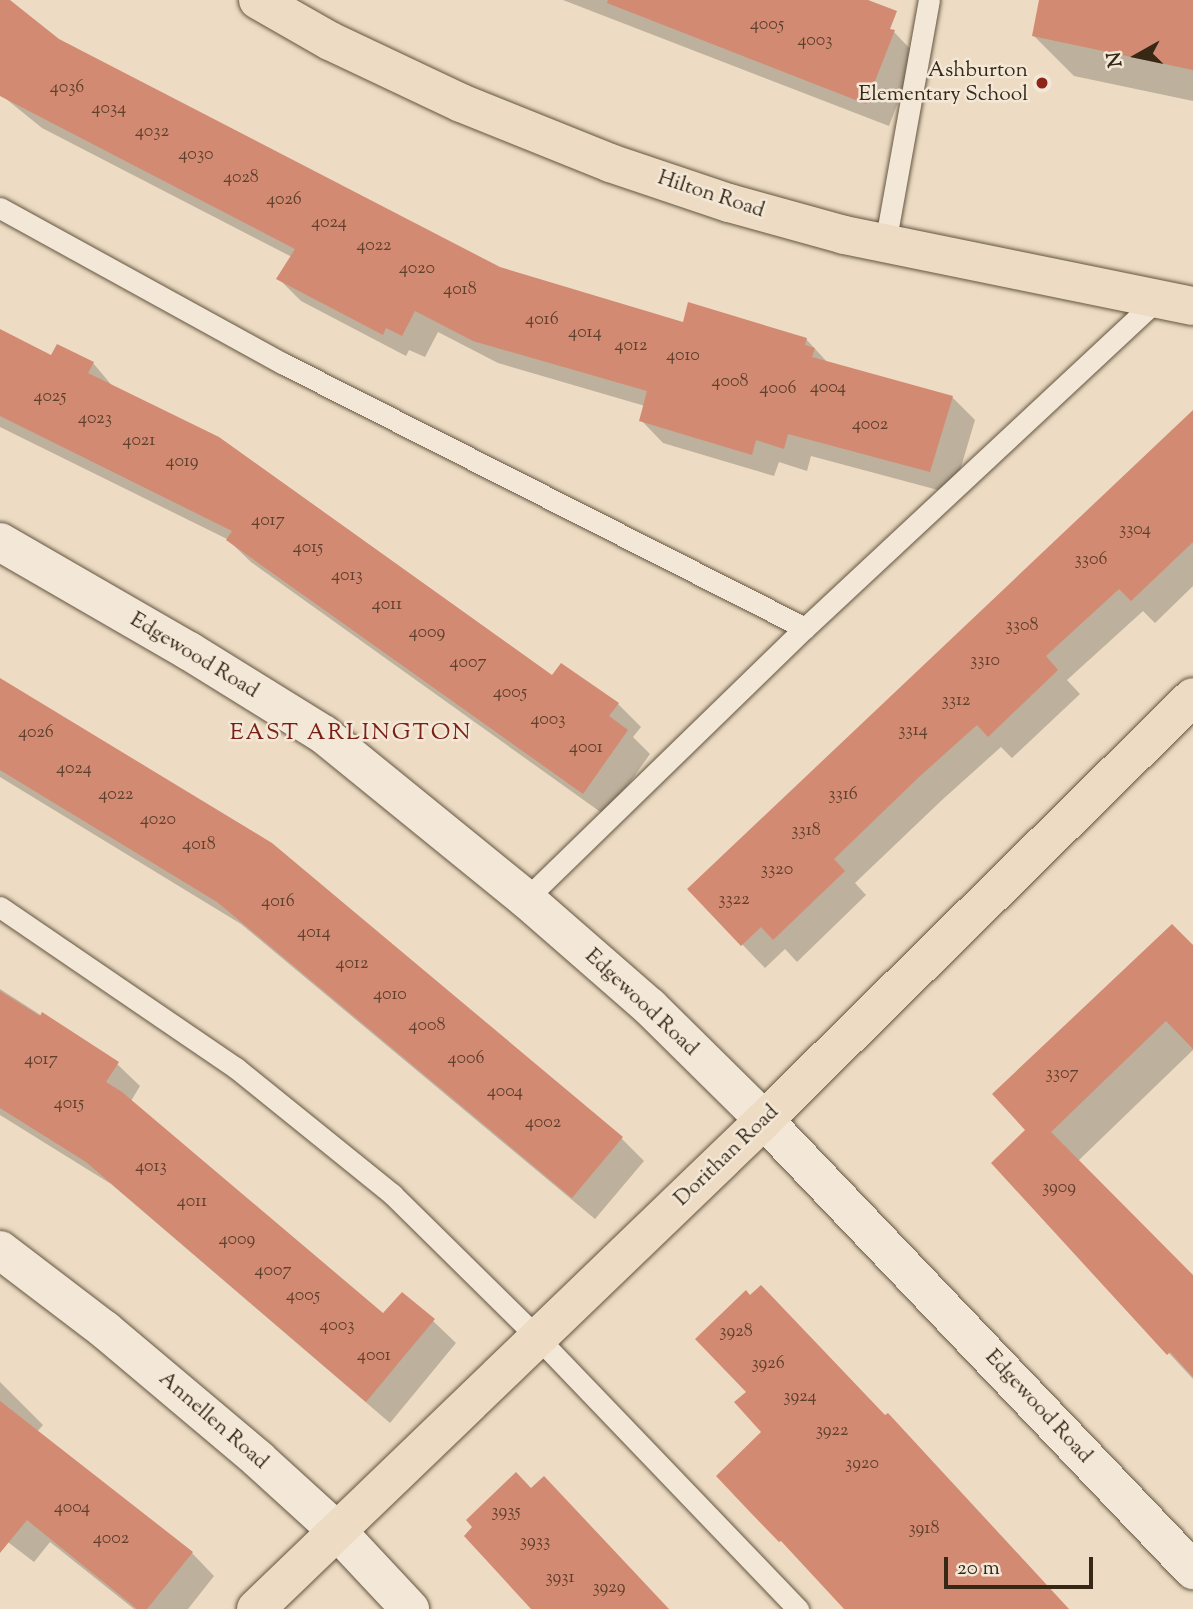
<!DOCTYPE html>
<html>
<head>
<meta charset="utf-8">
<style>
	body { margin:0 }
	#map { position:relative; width:1193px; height:1609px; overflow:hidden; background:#eddcc3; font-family:"Sorts Mill Goudy",serif }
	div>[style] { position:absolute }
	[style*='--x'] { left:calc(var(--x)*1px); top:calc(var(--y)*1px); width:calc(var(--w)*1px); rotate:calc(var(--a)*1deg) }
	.shadow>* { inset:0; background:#0003 }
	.building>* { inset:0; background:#d38a72 }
	.roads { filter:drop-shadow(0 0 2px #645541) drop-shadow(0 0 2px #645541) }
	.lane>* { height:21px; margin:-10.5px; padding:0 10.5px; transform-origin:10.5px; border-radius:10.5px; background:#f3e8d8 }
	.street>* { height:38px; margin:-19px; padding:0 19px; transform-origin:19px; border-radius:19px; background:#f3e8d8 }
	.primary>* { height:38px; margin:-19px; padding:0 19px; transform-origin:19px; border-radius:19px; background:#eddcc3 }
	.dots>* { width:19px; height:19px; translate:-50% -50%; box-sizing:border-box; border:4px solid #f3e8d8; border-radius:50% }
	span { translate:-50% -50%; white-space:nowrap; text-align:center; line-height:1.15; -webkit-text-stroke:5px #f3e8d8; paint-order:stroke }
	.number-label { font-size:18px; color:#5e402d }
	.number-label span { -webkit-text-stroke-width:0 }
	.poi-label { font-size:21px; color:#372816 }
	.right { translate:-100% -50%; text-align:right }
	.street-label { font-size:21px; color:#372816 }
	.neighbourhood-label { font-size:23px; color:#7a1f14; letter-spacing:2px }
	.north { position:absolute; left:1102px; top:21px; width:70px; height:70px; -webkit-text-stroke:5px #f3e8d8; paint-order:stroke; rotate:261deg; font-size:19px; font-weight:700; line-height:28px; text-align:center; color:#372816 }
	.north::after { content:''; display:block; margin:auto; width:24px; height:32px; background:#372816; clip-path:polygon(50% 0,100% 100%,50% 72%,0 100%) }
	.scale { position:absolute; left:944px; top:1557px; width:149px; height:32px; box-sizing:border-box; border:4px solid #372816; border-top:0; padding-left:9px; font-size:21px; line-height:24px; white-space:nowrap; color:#372816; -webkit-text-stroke:5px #f3e8d8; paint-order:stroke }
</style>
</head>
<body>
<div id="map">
	<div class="shadow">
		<i style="clip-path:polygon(0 0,7px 0,58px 40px,499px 268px,684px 324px,806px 339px,829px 364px,953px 398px,975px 420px,953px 494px,811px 456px,807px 471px,779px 462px,774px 476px,663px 443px,641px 420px,645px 406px,498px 363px,438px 332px,425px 357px,409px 350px,406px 356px,301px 301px,278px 278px,292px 257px,42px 128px,0 94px)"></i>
		<i style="clip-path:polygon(563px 0,811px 0,894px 32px,916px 55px,889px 126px)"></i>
		<i style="clip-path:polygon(1041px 0,1193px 0,1193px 101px,1074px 76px,1033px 35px)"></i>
		<i style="clip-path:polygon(0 331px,52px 357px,93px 363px,114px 388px,553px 677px,561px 665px,618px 704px,641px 727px,633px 737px,650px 754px,606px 816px,251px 562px,227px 539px,0 427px)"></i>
		<i style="clip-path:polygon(1193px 413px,1193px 586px,1155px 623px,1143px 611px,1067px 680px,1080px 694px,1012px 758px,1001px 747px,942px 800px,855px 883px,866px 895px,797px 962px,785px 949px,765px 968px,689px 889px)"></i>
		<i style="clip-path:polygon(0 680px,621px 1138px,644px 1161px,595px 1219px,241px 924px,0 777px)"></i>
		<i style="clip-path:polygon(1193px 947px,1193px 1050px,1078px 1161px,1193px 1278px,1193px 1379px,993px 1163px,1027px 1130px)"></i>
		<i style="clip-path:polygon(0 989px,117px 1064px,140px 1086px,131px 1101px,383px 1315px,433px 1321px,456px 1343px,390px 1423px,111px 1184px,0 1115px)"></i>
		<i style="clip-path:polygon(0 1382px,43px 1425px,37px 1432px,192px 1553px,214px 1576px,188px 1609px,134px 1609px,50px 1542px,34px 1562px,0 1536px)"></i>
	</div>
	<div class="building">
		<i style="clip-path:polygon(0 0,10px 0,59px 39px,500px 267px,683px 322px,688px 302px,807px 338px,805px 345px,815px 348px,812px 357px,953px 396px,930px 472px,788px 434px,784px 449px,756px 440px,752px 455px,639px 421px,647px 391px,473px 341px,415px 311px,402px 336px,386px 328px,383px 335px,276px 279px,295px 249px,0 96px)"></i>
		<i style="clip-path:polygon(608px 0,868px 0,897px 11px,890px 29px,895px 30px,866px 104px,607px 3px)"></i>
		<i style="clip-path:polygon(1039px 0,1193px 0,1193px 70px,1032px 36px)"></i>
		<i style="clip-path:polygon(0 329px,51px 355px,57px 344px,94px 362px,88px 373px,219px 437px,552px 675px,561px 663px,619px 703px,609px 716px,628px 730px,583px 794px,226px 540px,232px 531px,0 416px)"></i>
		<i style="clip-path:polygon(1193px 410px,1193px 542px,1131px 601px,1119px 589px,1046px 656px,1058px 670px,988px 737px,977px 725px,919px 777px,834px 859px,845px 871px,773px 940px,761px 927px,741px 946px,687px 889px)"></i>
		<i style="clip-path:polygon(0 678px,272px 843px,623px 1137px,572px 1198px,217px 902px,0 770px)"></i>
		<i style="clip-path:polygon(1172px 924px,1193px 945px,1193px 1049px,1166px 1021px,1051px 1132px,1193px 1275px,1193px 1377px,1170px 1352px,1167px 1355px,991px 1163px,1025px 1130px,992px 1094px)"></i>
		<i style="clip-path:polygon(0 991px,40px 1016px,42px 1012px,119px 1062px,106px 1082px,122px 1092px,383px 1313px,402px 1292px,435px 1319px,366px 1402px,86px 1162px,0 1108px)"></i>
		<i style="clip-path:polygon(761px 1285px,885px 1415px,888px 1413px,1069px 1609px,844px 1609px,781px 1541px,779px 1542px,749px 1511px,716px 1476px,761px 1432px,734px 1402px,746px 1392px,695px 1339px,746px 1290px,750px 1295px)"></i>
		<i style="clip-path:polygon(0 1401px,193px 1552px,147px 1609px,137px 1609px,27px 1520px,0 1553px)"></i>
		<i style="clip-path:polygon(516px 1472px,531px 1488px,544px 1476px,669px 1609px,531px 1609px,464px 1536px,472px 1527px,466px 1520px)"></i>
	</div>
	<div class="roads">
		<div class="lane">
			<i style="--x:0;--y:208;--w:322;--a:28.8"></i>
			<i style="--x:282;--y:363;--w:586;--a:26.87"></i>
			<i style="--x:885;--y:244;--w:248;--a:-79.8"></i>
			<i style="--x:526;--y:899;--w:389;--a:-44.2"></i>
			<i style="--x:805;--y:628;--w:483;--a:-43"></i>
			<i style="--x:0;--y:907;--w:286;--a:34.3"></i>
			<i style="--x:236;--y:1068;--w:201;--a:38.9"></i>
			<i style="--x:392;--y:1194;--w:205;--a:44.6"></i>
			<i style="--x:538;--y:1338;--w:376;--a:46.2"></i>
		</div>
		<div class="street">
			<i style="--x:0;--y:542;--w:218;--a:30"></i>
			<i style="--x:189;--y:651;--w:158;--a:31.8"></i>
			<i style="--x:323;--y:734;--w:262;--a:39.1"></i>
			<i style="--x:526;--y:899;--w:164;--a:41.1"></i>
			<i style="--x:650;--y:1007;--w:161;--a:44.7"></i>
			<i style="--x:764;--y:1120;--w:622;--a:46.37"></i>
			<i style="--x:0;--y:1250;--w:132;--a:37.3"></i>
			<i style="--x:105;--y:1330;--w:200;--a:40.1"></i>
			<i style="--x:258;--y:1459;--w:107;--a:42.3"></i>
			<i style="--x:337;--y:1531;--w:107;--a:46.9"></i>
		</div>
		<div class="primary">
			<i style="--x:258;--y:0;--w:83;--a:29.7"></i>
			<i style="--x:330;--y:41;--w:145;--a:25.3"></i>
			<i style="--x:461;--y:103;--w:161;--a:21.9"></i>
			<i style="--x:610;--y:163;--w:126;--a:18.6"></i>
			<i style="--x:729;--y:203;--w:119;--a:15.5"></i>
			<i style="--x:844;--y:235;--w:356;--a:11.5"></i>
			<i style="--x:256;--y:1609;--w:705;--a:-43.91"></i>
			<i style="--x:764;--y:1120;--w:602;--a:-44.6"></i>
		</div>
	</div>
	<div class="dots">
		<i style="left:1042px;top:83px;background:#8f2418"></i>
	</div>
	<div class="number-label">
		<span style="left:767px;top:25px">4005</span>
		<span style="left:815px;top:41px">4003</span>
		<span style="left:67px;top:88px">4036</span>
		<span style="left:109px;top:109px">4034</span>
		<span style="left:152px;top:132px">4032</span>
		<span style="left:196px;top:155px">4030</span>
		<span style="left:241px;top:178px">4028</span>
		<span style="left:284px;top:200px">4026</span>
		<span style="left:329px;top:223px">4024</span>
		<span style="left:374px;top:246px">4022</span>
		<span style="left:417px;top:269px">4020</span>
		<span style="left:460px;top:290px">4018</span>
		<span style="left:542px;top:320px">4016</span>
		<span style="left:585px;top:333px">4014</span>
		<span style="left:631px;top:346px">4012</span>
		<span style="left:683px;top:356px">4010</span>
		<span style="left:730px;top:382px">4008</span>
		<span style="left:828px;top:388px">4004</span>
		<span style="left:778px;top:389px">4006</span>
		<span style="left:50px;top:397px">4025</span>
		<span style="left:95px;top:419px">4023</span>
		<span style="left:870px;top:425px">4002</span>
		<span style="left:139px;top:441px">4021</span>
		<span style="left:182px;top:462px">4019</span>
		<span style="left:268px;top:521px">4017</span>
		<span style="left:1135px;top:530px">3304</span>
		<span style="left:308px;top:548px">4015</span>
		<span style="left:1091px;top:560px">3306</span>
		<span style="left:347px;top:576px">4013</span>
		<span style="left:387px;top:605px">4011</span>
		<span style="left:1022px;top:626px">3308</span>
		<span style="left:427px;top:633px">4009</span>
		<span style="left:985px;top:661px">3310</span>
		<span style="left:468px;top:663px">4007</span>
		<span style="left:510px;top:693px">4005</span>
		<span style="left:956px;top:701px">3312</span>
		<span style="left:548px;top:720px">4003</span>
		<span style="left:913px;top:731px">3314</span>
		<span style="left:36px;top:733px">4026</span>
		<span style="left:586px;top:748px">4001</span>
		<span style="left:74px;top:769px">4024</span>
		<span style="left:116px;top:795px">4022</span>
		<span style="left:843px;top:795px">3316</span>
		<span style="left:158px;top:820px">4020</span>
		<span style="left:806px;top:831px">3318</span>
		<span style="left:199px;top:845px">4018</span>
		<span style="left:777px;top:870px">3320</span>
		<span style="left:734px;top:900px">3322</span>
		<span style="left:278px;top:902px">4016</span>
		<span style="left:314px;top:933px">4014</span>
		<span style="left:352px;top:964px">4012</span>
		<span style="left:390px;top:995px">4010</span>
		<span style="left:427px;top:1026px">4008</span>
		<span style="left:466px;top:1059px">4006</span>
		<span style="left:41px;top:1060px">4017</span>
		<span style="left:1062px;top:1074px">3307</span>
		<span style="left:505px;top:1092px">4004</span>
		<span style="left:69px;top:1104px">4015</span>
		<span style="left:543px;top:1123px">4002</span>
		<span style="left:151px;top:1167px">4013</span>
		<span style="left:1059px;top:1188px">3909</span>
		<span style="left:192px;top:1202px">4011</span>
		<span style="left:237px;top:1240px">4009</span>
		<span style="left:273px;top:1271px">4007</span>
		<span style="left:303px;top:1296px">4005</span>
		<span style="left:337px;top:1326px">4003</span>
		<span style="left:736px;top:1332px">3928</span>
		<span style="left:374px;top:1356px">4001</span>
		<span style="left:768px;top:1364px">3926</span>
		<span style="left:800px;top:1397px">3924</span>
		<span style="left:832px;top:1431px">3922</span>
		<span style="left:862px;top:1464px">3920</span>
		<span style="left:72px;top:1508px">4004</span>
		<span style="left:506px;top:1512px">3935</span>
		<span style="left:924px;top:1529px">3918</span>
		<span style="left:111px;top:1539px">4002</span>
		<span style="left:535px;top:1542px">3933</span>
		<span style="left:560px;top:1578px">3931</span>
		<span style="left:609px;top:1588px">3929</span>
	</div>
	<div class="poi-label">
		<span class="right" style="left:1028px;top:83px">Ashburton<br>Elementary School</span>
	</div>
	<div class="street-label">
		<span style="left:711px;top:195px;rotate:18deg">Hilton Road</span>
		<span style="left:194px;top:656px;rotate:31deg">Edgewood Road</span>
		<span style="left:641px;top:1003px;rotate:43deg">Edgewood Road</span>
		<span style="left:727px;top:1156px;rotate:-44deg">Dorithan Road</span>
		<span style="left:1038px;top:1407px;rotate:47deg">Edgewood Road</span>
		<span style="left:213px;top:1421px;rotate:41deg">Annellen Road</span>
	</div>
	<div class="neighbourhood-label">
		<span style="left:351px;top:734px">EAST ARLINGTON</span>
	</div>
	<div class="north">N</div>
	<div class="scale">20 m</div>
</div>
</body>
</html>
